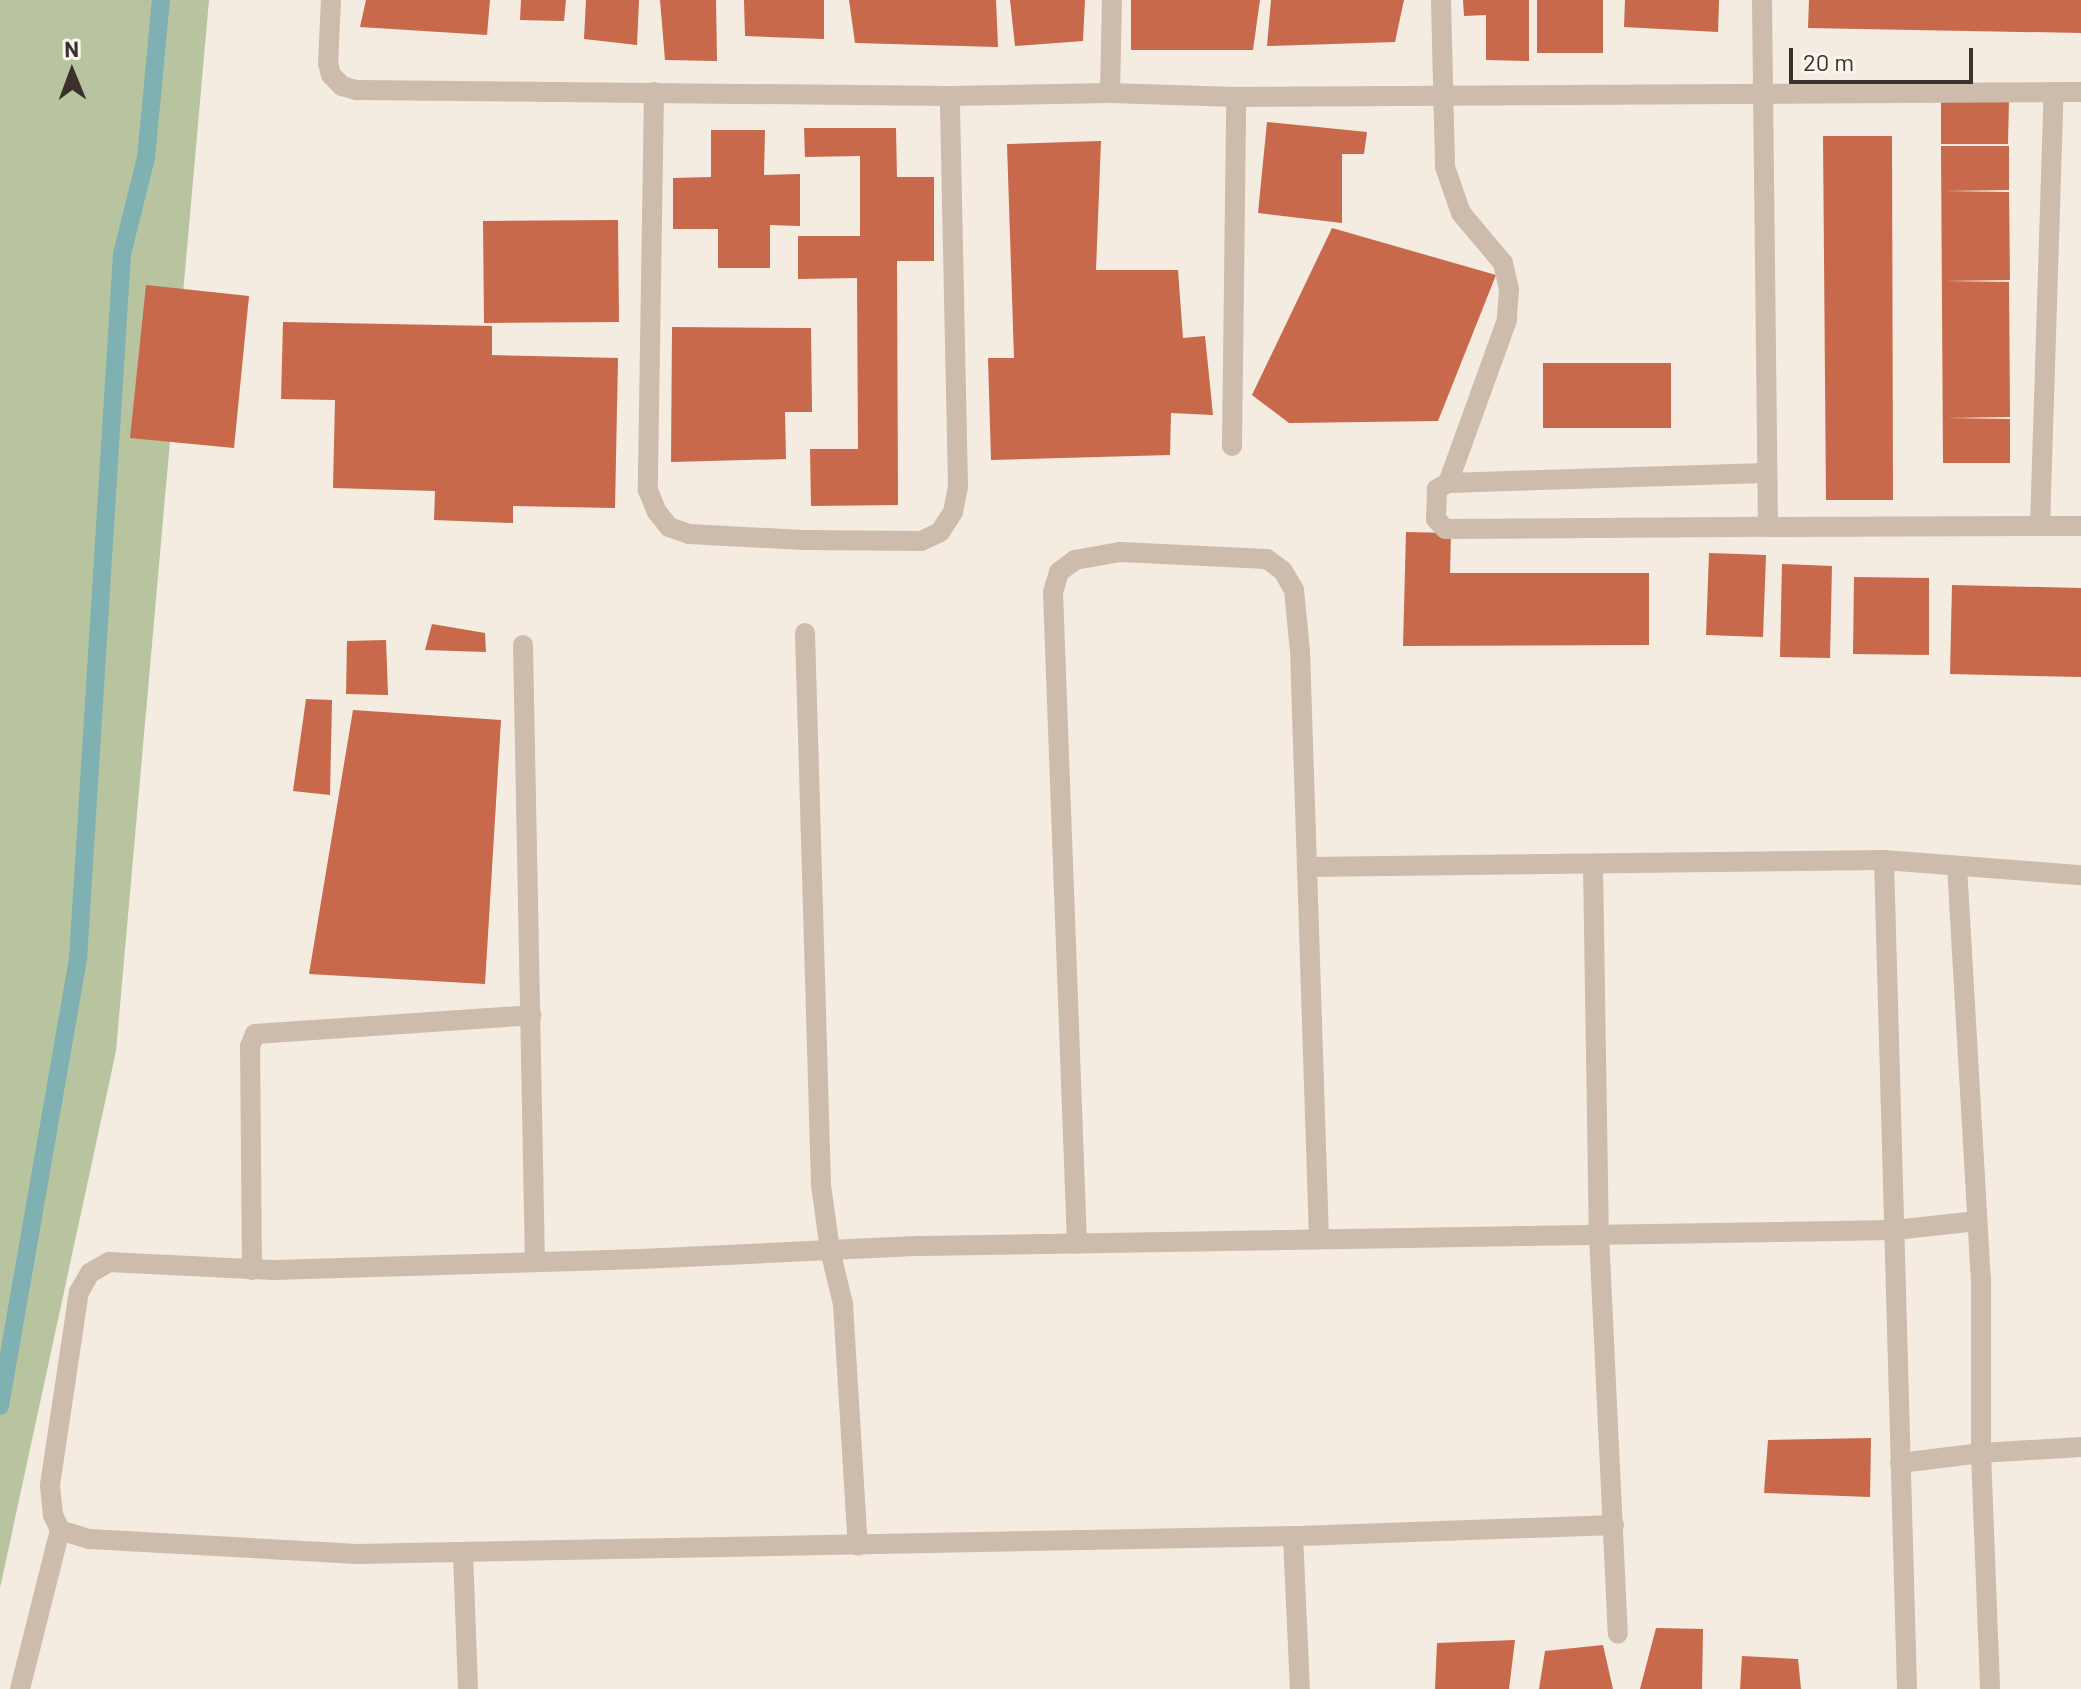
<!DOCTYPE html>
<html>
<head>
<meta charset="utf-8">
<style>
	body { margin:0 }
	#map { position:relative; width:2081px; height:1689px; overflow:hidden; background:#f4ebe1; font-family:Barlow,sans-serif }
	div>[style] { position:absolute }
	[style*='--x'] { left:calc(var(--x)*1px); top:calc(var(--y)*1px); width:calc(var(--w)*1px); rotate:calc(var(--a)*1deg) }
	.green>* { inset:0; background:#b8c4a0 }
	.stream>* { height:18px; margin:-9px; padding:0 9px; transform-origin:9px; border-radius:9px; background:#7fb0b2 }
	.building>* { inset:0; background:#c8694b }
	.minor>* { height:20px; margin:-10px; padding:0 10px; transform-origin:10px; border-radius:10px; background:#cdbbac }
	span { translate:-50% -50%; white-space:nowrap; text-align:center; line-height:1.15; -webkit-text-stroke:6px #fbf5ee; paint-order:stroke }
	.north { position:absolute; left:32px; top:32px; width:80px; height:80px; -webkit-text-stroke:6px #fbf5ee; paint-order:stroke; rotate:359deg; font-size:22px; font-weight:700; line-height:32px; text-align:center; color:#3b302b }
	.north::after { content:''; display:block; margin:auto; width:28px; height:36px; background:#3b302b; clip-path:polygon(50% 0,100% 100%,50% 72%,0 100%) }
	.scale { position:absolute; left:1789px; top:48px; width:184px; height:36px; box-sizing:border-box; border:4px solid #3b302b; border-top:0; padding-left:10px; font-size:24px; line-height:28px; white-space:nowrap; color:#3b302b; -webkit-text-stroke:6px #fbf5ee; paint-order:stroke }
</style>
</head>
<body>
<div id="map">
	<div class="green">
		<i style="clip-path:polygon(0 0,209px 0,116px 1051px,0 1588px)"></i>
	</div>
	<div class="stream">
		<i style="--x:0;--y:1406;--w:454;--a:-80.1"></i>
		<i style="--x:78;--y:959;--w:706;--a:-86.43"></i>
		<i style="--x:122;--y:254;--w:99;--a:-76"></i>
		<i style="--x:146;--y:158;--w:159;--a:-84.6"></i>
	</div>
	<div class="building">
		<i style="clip-path:polygon(366px 0,490px 0,487px 35px,360px 27px)"></i>
		<i style="clip-path:polygon(521px 0,566px 0,564px 21px,520px 20px)"></i>
		<i style="clip-path:polygon(586px 0,639px 0,637px 45px,584px 39px)"></i>
		<i style="clip-path:polygon(660px 0,716px 0,717px 61px,665px 60px)"></i>
		<i style="clip-path:polygon(744px 0,824px 0,824px 39px,745px 36px)"></i>
		<i style="clip-path:polygon(849px 0,996px 0,998px 47px,855px 43px)"></i>
		<i style="clip-path:polygon(1010px 0,1085px 0,1083px 41px,1015px 46px)"></i>
		<i style="clip-path:polygon(1131px 0,1260px 0,1253px 50px,1131px 50px)"></i>
		<i style="clip-path:polygon(1271px 0,1404px 0,1395px 42px,1267px 46px)"></i>
		<i style="clip-path:polygon(1463px 0,1529px 0,1529px 61px,1486px 60px,1486px 15px,1464px 16px)"></i>
		<i style="clip-path:polygon(1537px 0,1603px 0,1603px 53px,1537px 53px)"></i>
		<i style="clip-path:polygon(1625px 0,1719px 0,1718px 32px,1624px 27px)"></i>
		<i style="clip-path:polygon(1809px 0,2081px 0,2081px 33px,1808px 28px)"></i>
		<i style="clip-path:polygon(1941px 99px,2009px 99px,2008px 144px,1941px 144px)"></i>
		<i style="clip-path:polygon(1267px 122px,1367px 132px,1364px 154px,1342px 154px,1342px 223px,1258px 213px)"></i>
		<i style="clip-path:polygon(804px 128px,896px 128px,897px 177px,934px 177px,934px 261px,897px 261px,898px 505px,811px 506px,810px 449px,858px 449px,857px 278px,798px 279px,798px 236px,860px 236px,860px 156px,805px 157px)"></i>
		<i style="clip-path:polygon(711px 130px,765px 130px,764px 175px,800px 174px,800px 226px,770px 225px,770px 268px,718px 268px,718px 229px,673px 229px,673px 178px,711px 177px)"></i>
		<i style="clip-path:polygon(1823px 136px,1892px 136px,1893px 500px,1826px 500px)"></i>
		<i style="clip-path:polygon(1101px 141px,1096px 270px,1178px 270px,1183px 338px,1205px 336px,1213px 415px,1171px 413px,1170px 455px,991px 460px,988px 358px,1014px 358px,1007px 144px)"></i>
		<i style="clip-path:polygon(1941px 146px,2009px 146px,2009px 190px,1944px 191px,2009px 192px,2010px 280px,1945px 281px,2009px 282px,2010px 417px,1946px 418px,2010px 419px,2010px 463px,1943px 463px)"></i>
		<i style="clip-path:polygon(618px 220px,619px 322px,484px 323px,483px 221px)"></i>
		<i style="clip-path:polygon(1332px 228px,1496px 275px,1438px 421px,1289px 423px,1252px 395px)"></i>
		<i style="clip-path:polygon(146px 285px,249px 296px,234px 448px,130px 438px)"></i>
		<i style="clip-path:polygon(283px 322px,492px 326px,492px 355px,618px 358px,615px 508px,513px 506px,513px 523px,434px 520px,435px 491px,333px 488px,335px 400px,281px 399px)"></i>
		<i style="clip-path:polygon(672px 327px,811px 328px,812px 412px,785px 412px,786px 459px,671px 462px)"></i>
		<i style="clip-path:polygon(1543px 363px,1671px 363px,1671px 428px,1543px 428px)"></i>
		<i style="clip-path:polygon(1406px 532px,1451px 533px,1450px 573px,1649px 573px,1649px 645px,1403px 646px)"></i>
		<i style="clip-path:polygon(1709px 553px,1766px 555px,1763px 637px,1706px 635px)"></i>
		<i style="clip-path:polygon(1782px 564px,1832px 566px,1830px 658px,1780px 657px)"></i>
		<i style="clip-path:polygon(1854px 577px,1929px 578px,1929px 655px,1853px 654px)"></i>
		<i style="clip-path:polygon(1952px 585px,2081px 588px,2081px 677px,1950px 674px)"></i>
		<i style="clip-path:polygon(432px 624px,485px 633px,486px 652px,425px 650px)"></i>
		<i style="clip-path:polygon(386px 640px,388px 695px,346px 694px,347px 641px)"></i>
		<i style="clip-path:polygon(306px 699px,332px 700px,330px 795px,293px 791px)"></i>
		<i style="clip-path:polygon(353px 710px,501px 720px,485px 984px,309px 974px)"></i>
		<i style="clip-path:polygon(1871px 1438px,1870px 1497px,1764px 1493px,1768px 1440px)"></i>
		<i style="clip-path:polygon(1656px 1628px,1703px 1629px,1702px 1689px,1640px 1689px)"></i>
		<i style="clip-path:polygon(1515px 1640px,1509px 1689px,1435px 1689px,1437px 1643px)"></i>
		<i style="clip-path:polygon(1603px 1645px,1613px 1689px,1539px 1689px,1545px 1651px)"></i>
		<i style="clip-path:polygon(1742px 1656px,1798px 1659px,1801px 1689px,1740px 1689px)"></i>
	</div>
	<div class="minor">
		<i style="--x:331;--y:0;--w:63;--a:92.7"></i>
		<i style="--x:328;--y:63;--w:12;--a:76"></i>
		<i style="--x:331;--y:75;--w:16;--a:45"></i>
		<i style="--x:342;--y:86;--w:15;--a:16"></i>
		<i style="--x:356;--y:90;--w:594;--a:0.58"></i>
		<i style="--x:950;--y:96;--w:160;--a:-1.1"></i>
		<i style="--x:1110;--y:93;--w:126;--a:1.8"></i>
		<i style="--x:1236;--y:97;--w:845;--a:-0.34"></i>
		<i style="--x:1441;--y:0;--w:167;--a:88.6"></i>
		<i style="--x:1445;--y:167;--w:49;--a:70.8"></i>
		<i style="--x:1461;--y:213;--w:65;--a:50"></i>
		<i style="--x:1503;--y:263;--w:27;--a:77"></i>
		<i style="--x:1509;--y:289;--w:31;--a:94"></i>
		<i style="--x:1507;--y:320;--w:173;--a:109.9"></i>
		<i style="--x:1762;--y:0;--w:527;--a:89.35"></i>
		<i style="--x:1768;--y:527;--w:313;--a:-0.2"></i>
		<i style="--x:654;--y:92;--w:398;--a:90.9"></i>
		<i style="--x:648;--y:490;--w:24;--a:68"></i>
		<i style="--x:657;--y:512;--w:19;--a:51"></i>
		<i style="--x:669;--y:527;--w:21;--a:19"></i>
		<i style="--x:689;--y:534;--w:115;--a:3"></i>
		<i style="--x:804;--y:540;--w:117;--a:0.5"></i>
		<i style="--x:921;--y:541;--w:21;--a:-25"></i>
		<i style="--x:940;--y:532;--w:24;--a:-57"></i>
		<i style="--x:953;--y:512;--w:25;--a:-79"></i>
		<i style="--x:958;--y:487;--w:391;--a:-91.2"></i>
		<i style="--x:1110;--y:93;--w:93;--a:-88.8"></i>
		<i style="--x:1232;--y:446;--w:349;--a:-89.3"></i>
		<i style="--x:1766;--y:473;--w:318;--a:178.2"></i>
		<i style="--x:1448;--y:483;--w:13;--a:151"></i>
		<i style="--x:1437;--y:489;--w:30;--a:92"></i>
		<i style="--x:1436;--y:519;--w:13;--a:48"></i>
		<i style="--x:1445;--y:529;--w:323;--a:-0.4"></i>
		<i style="--x:2040;--y:526;--w:434;--a:-88.2"></i>
		<i style="--x:805;--y:633;--w:552;--a:88.34"></i>
		<i style="--x:821;--y:1185;--w:66;--a:82.1"></i>
		<i style="--x:830;--y:1250;--w:56;--a:76.5"></i>
		<i style="--x:843;--y:1304;--w:242;--a:86.5"></i>
		<i style="--x:523;--y:645;--w:617;--a:88.89"></i>
		<i style="--x:1884;--y:860;--w:829;--a:88.41"></i>
		<i style="--x:1593;--y:864;--w:371;--a:89.1"></i>
		<i style="--x:1599;--y:1235;--w:399;--a:87.3"></i>
		<i style="--x:1957;--y:866;--w:414;--a:86.7"></i>
		<i style="--x:1981;--y:1279;--w:174;--a:90"></i>
		<i style="--x:1981;--y:1453;--w:236;--a:87.8"></i>
		<i style="--x:1307;--y:867;--w:577;--a:-0.7"></i>
		<i style="--x:1884;--y:860;--w:198;--a:4.4"></i>
		<i style="--x:1077;--y:1244;--w:652;--a:-92.11"></i>
		<i style="--x:1053;--y:592;--w:21;--a:-73"></i>
		<i style="--x:1059;--y:572;--w:20;--a:-37"></i>
		<i style="--x:1075;--y:560;--w:46;--a:-10.1"></i>
		<i style="--x:1120;--y:552;--w:147;--a:2.7"></i>
		<i style="--x:1267;--y:559;--w:20;--a:37"></i>
		<i style="--x:1283;--y:571;--w:22;--a:60"></i>
		<i style="--x:1294;--y:590;--w:61;--a:84.4"></i>
		<i style="--x:1300;--y:651;--w:588;--a:88.15"></i>
		<i style="--x:252;--y:1270;--w:224;--a:-90.5"></i>
		<i style="--x:250;--y:1046;--w:13;--a:-67"></i>
		<i style="--x:255;--y:1034;--w:277;--a:-3.9"></i>
		<i style="--x:1900;--y:1463;--w:82;--a:-7"></i>
		<i style="--x:1981;--y:1453;--w:100;--a:-3.4"></i>
		<i style="--x:1614;--y:1525;--w:321;--a:178"></i>
		<i style="--x:1293;--y:1536;--w:936;--a:178.9"></i>
		<i style="--x:357;--y:1554;--w:268;--a:-176.8"></i>
		<i style="--x:89;--y:1539;--w:30;--a:-163"></i>
		<i style="--x:60;--y:1530;--w:17;--a:-115"></i>
		<i style="--x:53;--y:1515;--w:30;--a:-96"></i>
		<i style="--x:50;--y:1485;--w:195;--a:-81.5"></i>
		<i style="--x:79;--y:1292;--w:22;--a:-60"></i>
		<i style="--x:90;--y:1273;--w:22;--a:-30"></i>
		<i style="--x:109;--y:1262;--w:164;--a:2.8"></i>
		<i style="--x:273;--y:1270;--w:368;--a:-1.7"></i>
		<i style="--x:641;--y:1259;--w:279;--a:-2.7"></i>
		<i style="--x:920;--y:1246;--w:975;--a:-0.94"></i>
		<i style="--x:1895;--y:1230;--w:82;--a:-6.3"></i>
		<i style="--x:1293;--y:1536;--w:153;--a:87.4"></i>
		<i style="--x:463;--y:1553;--w:136;--a:87.9"></i>
		<i style="--x:20;--y:1689;--w:164;--a:-75.9"></i>
	</div>
	<div class="north">N</div>
	<div class="scale">20 m</div>
</div>
</body>
</html>
